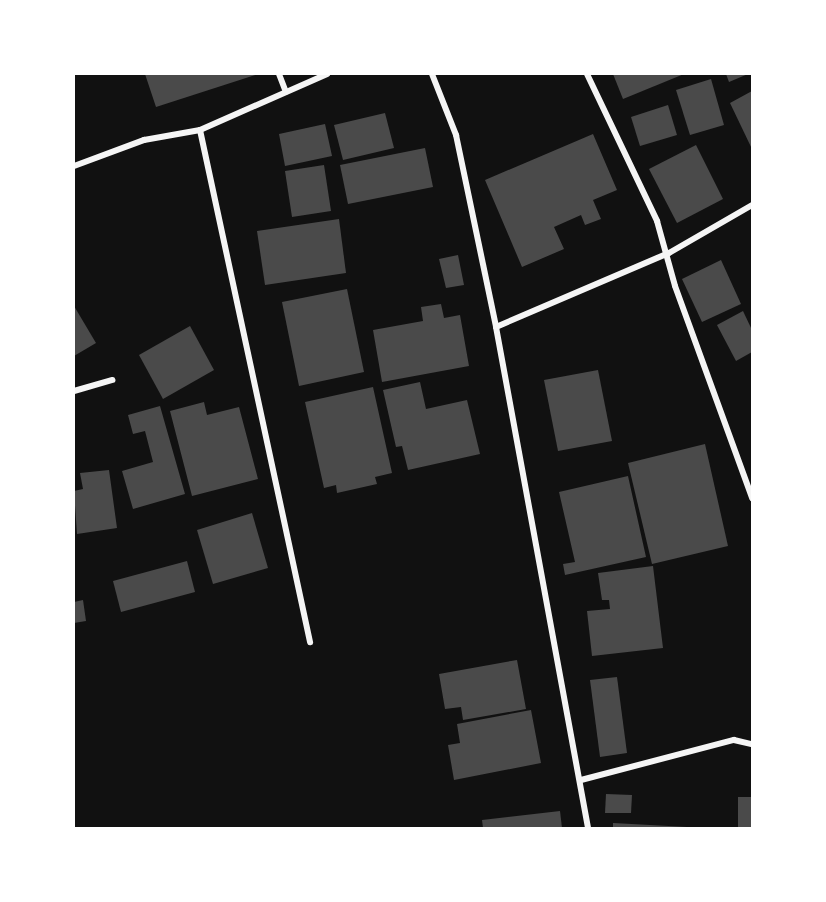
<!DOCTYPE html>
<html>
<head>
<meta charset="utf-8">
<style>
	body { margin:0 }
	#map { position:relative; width:826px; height:902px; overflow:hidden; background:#111; font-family:"Noto Sans",sans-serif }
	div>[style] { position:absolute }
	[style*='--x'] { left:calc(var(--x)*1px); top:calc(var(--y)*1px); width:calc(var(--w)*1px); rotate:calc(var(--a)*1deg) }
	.building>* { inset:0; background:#4a4a4a }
	.minor>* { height:6px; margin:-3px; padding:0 3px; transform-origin:3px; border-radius:3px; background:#f5f5f5 }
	span { translate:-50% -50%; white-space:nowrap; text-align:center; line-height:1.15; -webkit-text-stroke:6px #fff; paint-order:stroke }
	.frame { position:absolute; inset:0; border:75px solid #fff; pointer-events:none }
</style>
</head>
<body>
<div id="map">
	<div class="building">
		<i style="clip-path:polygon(145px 74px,258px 74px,156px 107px)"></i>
		<i style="clip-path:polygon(613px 74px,684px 74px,623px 99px)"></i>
		<i style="clip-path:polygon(726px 74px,748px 74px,729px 82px)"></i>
		<i style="clip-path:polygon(711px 79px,724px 125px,690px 135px,676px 90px)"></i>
		<i style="clip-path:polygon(752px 91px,752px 149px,730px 103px)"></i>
		<i style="clip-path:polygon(668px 105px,677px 135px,640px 146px,631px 117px)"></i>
		<i style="clip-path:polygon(385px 113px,394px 148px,343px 160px,334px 125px)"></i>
		<i style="clip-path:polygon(325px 124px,332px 156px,285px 166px,279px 134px)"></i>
		<i style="clip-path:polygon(593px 134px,617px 190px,593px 200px,601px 219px,585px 225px,581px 215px,554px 227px,564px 249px,522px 267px,485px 180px)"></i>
		<i style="clip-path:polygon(696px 145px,723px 199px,677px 223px,649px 169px)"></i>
		<i style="clip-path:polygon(425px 148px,433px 187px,348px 204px,340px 165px)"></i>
		<i style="clip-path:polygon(324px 165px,331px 211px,292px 217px,285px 171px)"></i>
		<i style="clip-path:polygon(339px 219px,346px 273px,265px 285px,257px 231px)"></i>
		<i style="clip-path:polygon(458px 255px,464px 285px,446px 288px,439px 259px)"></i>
		<i style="clip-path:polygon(721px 260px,741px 304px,702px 322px,682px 279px)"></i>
		<i style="clip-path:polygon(347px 289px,364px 372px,299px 386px,282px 302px)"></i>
		<i style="clip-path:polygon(441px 304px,444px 318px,460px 315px,469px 366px,382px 382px,373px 330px,423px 321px,421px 307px)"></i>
		<i style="clip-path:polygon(74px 306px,96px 343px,74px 356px)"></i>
		<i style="clip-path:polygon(743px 311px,752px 330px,752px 352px,736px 361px,717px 325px)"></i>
		<i style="clip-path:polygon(190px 326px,214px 370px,163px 399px,139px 355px)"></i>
		<i style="clip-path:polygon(598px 370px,612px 441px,558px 451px,544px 380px)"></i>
		<i style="clip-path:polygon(420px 382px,426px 409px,467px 400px,480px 454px,408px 470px,402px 446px,396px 447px,383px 390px)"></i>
		<i style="clip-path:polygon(373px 387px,392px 473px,375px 477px,377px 484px,337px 493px,336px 485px,324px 488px,305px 402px)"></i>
		<i style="clip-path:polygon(204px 402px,207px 415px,239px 407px,258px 479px,192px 496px,170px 411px)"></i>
		<i style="clip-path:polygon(160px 406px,185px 494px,133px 509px,122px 471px,153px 462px,145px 431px,133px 434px,128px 415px)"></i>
		<i style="clip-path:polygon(705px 444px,728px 546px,652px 564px,628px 463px)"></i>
		<i style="clip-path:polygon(109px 470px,117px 528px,77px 534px,74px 491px,83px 489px,80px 473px)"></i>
		<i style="clip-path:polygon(628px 476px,646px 557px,565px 575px,563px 564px,575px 562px,559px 492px)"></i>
		<i style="clip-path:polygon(252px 513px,268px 568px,213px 584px,197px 530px)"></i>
		<i style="clip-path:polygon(187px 561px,195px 592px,121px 612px,113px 581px)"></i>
		<i style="clip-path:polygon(653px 566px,663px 648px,592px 656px,587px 611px,610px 609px,609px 600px,602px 600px,598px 573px)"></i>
		<i style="clip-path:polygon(83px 600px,86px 621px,74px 623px,74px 602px)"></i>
		<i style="clip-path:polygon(517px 660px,526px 709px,463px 720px,461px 707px,445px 709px,439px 674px)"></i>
		<i style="clip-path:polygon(617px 677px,627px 753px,600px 757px,590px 680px)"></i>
		<i style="clip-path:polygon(531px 710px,541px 763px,454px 780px,448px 745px,460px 743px,457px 724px)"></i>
		<i style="clip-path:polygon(606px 794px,632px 795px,631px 813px,605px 813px)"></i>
		<i style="clip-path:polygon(738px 797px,752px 797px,752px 828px,738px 828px)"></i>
		<i style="clip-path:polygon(560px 811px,562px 828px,483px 828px,482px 820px)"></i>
		<i style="clip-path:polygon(613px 823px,687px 827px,686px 828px,613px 828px)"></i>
	</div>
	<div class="minor">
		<i style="--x:279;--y:74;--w:19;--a:69"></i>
		<i style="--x:432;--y:74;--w:66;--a:68.5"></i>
		<i style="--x:456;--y:135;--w:196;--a:78.2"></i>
		<i style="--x:496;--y:327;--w:509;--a:79.59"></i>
		<i style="--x:587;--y:74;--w:163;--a:64.5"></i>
		<i style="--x:657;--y:221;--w:67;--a:74.5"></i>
		<i style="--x:675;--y:286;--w:226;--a:70"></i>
		<i style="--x:200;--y:130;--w:524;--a:77.87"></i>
		<i style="--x:74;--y:166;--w:75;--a:-20.4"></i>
		<i style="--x:144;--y:140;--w:57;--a:-10.1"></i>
		<i style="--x:200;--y:130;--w:139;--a:-23.8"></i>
		<i style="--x:496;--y:327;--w:188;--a:-23.2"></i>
		<i style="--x:669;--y:253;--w:96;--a:-30"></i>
		<i style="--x:74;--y:391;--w:40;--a:-16"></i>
		<i style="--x:581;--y:780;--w:158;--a:-14.7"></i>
		<i style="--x:734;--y:740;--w:18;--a:13"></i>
	</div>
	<div class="frame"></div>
</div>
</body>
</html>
